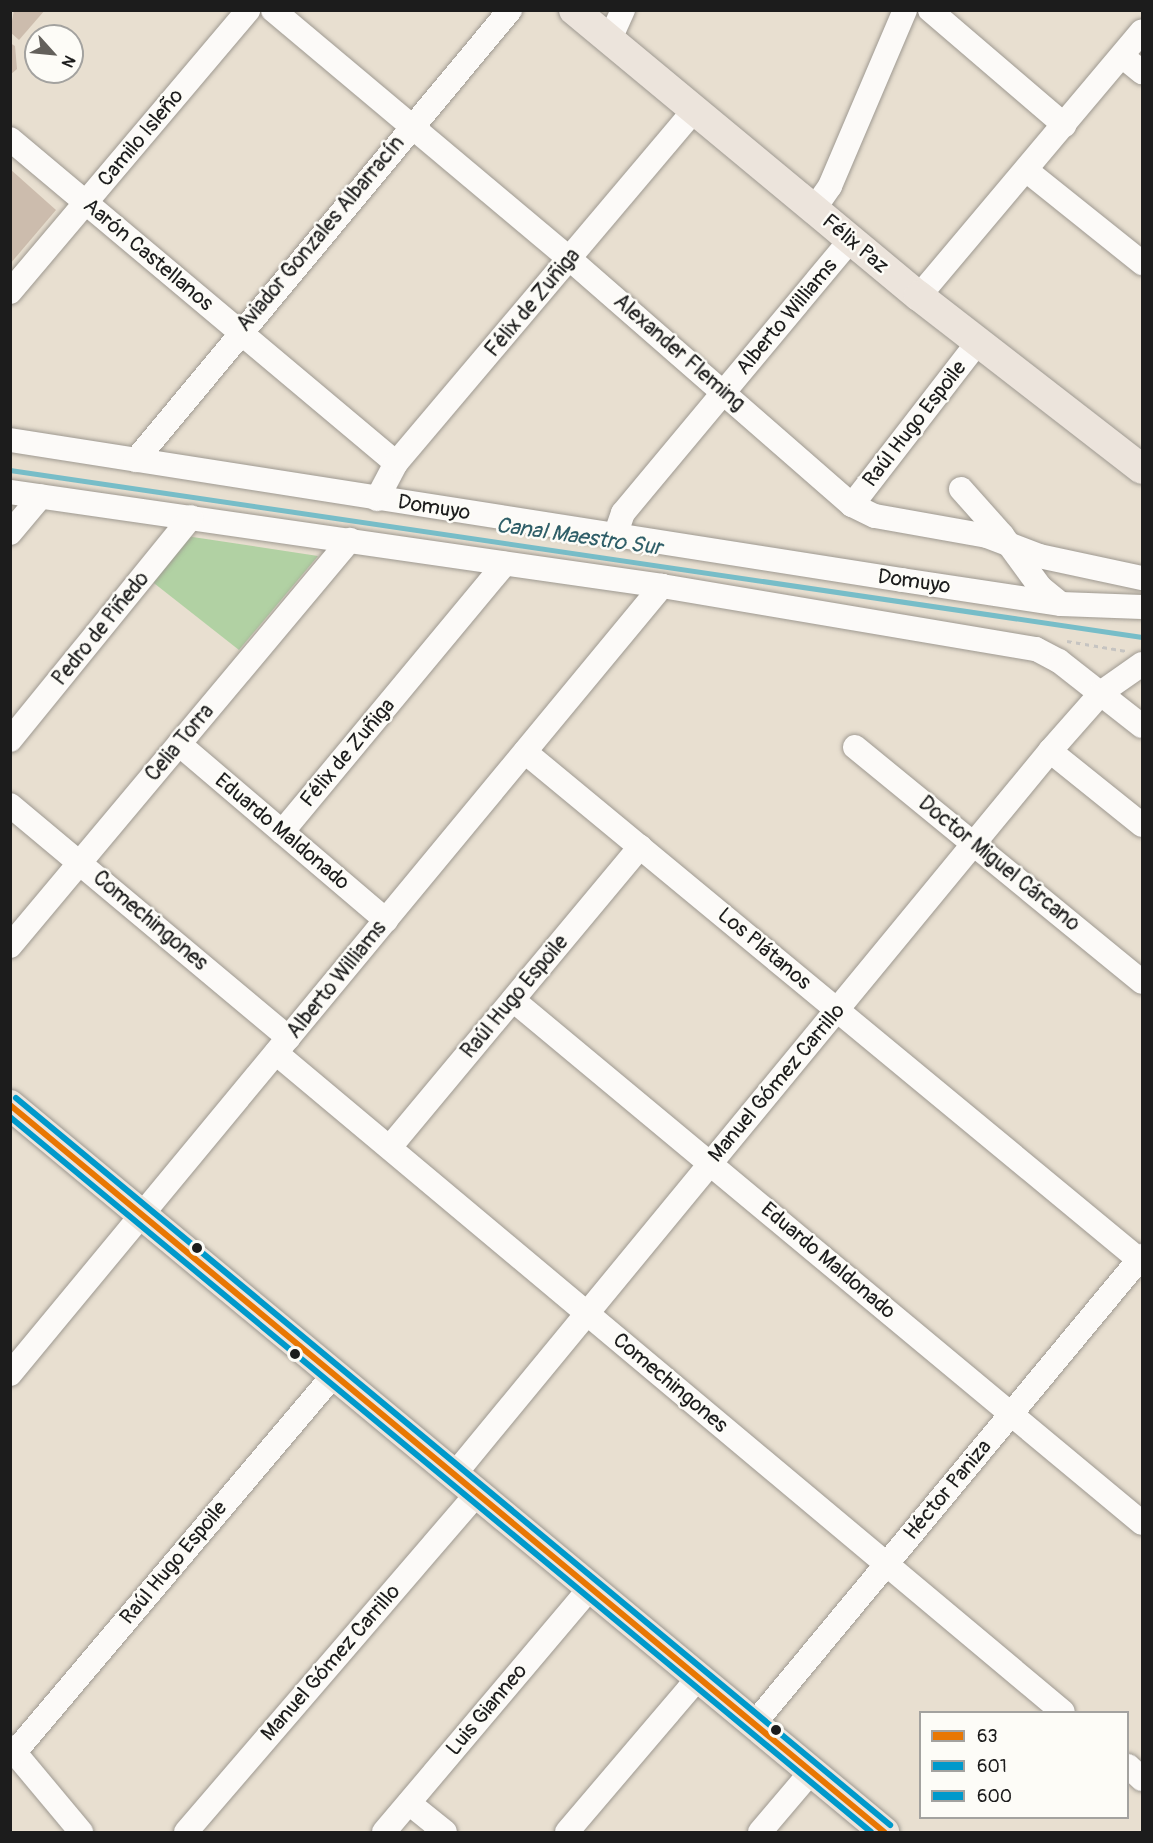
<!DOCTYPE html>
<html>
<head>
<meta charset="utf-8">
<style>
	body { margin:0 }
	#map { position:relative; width:1153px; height:1843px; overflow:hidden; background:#e8dfd0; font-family:Pangolin,sans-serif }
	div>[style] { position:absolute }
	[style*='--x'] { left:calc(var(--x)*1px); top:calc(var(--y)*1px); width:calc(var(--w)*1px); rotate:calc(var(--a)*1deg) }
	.green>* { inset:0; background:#b1d1a3 }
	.stream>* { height:4.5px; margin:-2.25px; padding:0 2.25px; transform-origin:2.25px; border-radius:2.25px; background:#77bdc8 }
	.building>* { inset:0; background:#ccbcad }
	.path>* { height:3px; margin-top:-1.5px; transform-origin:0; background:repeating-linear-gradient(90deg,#c6c4c1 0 4.5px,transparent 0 9px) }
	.roads { filter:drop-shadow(0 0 2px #9e9991) drop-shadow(0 0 2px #9e9991) }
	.minor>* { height:24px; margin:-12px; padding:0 12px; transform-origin:12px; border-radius:12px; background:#fcfaf8 }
	.major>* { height:30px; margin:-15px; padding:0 15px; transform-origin:15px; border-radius:15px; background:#ece4dc }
	.bus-1>* { height:6px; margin:-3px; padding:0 3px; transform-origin:3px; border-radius:3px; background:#e87703 }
	.bus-2>* { height:6px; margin:-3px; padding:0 3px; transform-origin:3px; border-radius:3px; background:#0099cb }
	.bus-3>* { height:6px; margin:-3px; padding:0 3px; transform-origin:3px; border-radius:3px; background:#0099cb }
	.dots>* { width:16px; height:16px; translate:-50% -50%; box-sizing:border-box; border:3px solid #fdfcf7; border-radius:50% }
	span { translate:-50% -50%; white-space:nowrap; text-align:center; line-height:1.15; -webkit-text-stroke:5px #fdfcf7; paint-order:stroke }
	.street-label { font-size:21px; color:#1c1c1c }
	.water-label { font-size:22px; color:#2f5e68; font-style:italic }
	.frame { position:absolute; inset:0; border:12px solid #1c1c1c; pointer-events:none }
	.legend { position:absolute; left:919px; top:1711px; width:210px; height:108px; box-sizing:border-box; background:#fdfcf7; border:2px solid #a3a29f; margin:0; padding:8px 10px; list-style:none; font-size:18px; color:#1c1c1c }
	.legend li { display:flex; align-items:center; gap:12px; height:30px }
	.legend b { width:30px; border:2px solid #a3a29f }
	.north { position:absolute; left:24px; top:24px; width:60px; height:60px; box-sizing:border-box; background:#fdfcf7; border:2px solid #a3a29f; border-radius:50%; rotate:117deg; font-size:16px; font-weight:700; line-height:24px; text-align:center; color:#1c1c1c }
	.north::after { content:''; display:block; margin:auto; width:21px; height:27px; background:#63605b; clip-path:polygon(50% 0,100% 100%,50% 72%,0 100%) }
</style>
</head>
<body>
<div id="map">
	<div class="green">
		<i style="clip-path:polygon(186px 536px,318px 556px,239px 650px,150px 580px)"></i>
	</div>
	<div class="stream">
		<i style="--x:10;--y:470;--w:1144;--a:8.39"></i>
	</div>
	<div class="building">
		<i style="clip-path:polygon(14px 10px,45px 10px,19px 40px,10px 32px)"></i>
		<i style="clip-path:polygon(10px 43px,15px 46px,17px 69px,10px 75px)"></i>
		<i style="clip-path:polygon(10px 169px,56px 210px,10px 264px)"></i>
	</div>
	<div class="path">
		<i style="--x:1067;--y:641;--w:60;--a:9.6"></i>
	</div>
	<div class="roads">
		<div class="minor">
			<i style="--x:273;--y:10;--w:389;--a:40"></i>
			<i style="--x:571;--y:260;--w:373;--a:41.1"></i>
			<i style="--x:852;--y:505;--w:25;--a:26"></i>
			<i style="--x:875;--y:516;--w:114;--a:10.1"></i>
			<i style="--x:987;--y:536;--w:56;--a:21"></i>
			<i style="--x:1039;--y:556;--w:105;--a:12.1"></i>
			<i style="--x:930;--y:10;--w:177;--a:40.6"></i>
			<i style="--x:610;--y:39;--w:32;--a:-66"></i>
			<i style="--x:1122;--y:56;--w:26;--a:39"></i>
			<i style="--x:10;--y:139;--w:504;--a:40.01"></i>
			<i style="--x:1026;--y:170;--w:149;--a:38.7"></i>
			<i style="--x:814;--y:209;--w:28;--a:-55"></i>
			<i style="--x:830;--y:186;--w:191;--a:-66.9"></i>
			<i style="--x:10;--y:292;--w:369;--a:-49.8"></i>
			<i style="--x:919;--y:296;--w:346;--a:-49.9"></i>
			<i style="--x:10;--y:440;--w:903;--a:8.92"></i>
			<i style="--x:902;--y:580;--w:161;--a:8.6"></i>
			<i style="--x:1061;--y:604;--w:81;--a:2.1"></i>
			<i style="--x:136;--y:460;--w:585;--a:-50.27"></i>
			<i style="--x:961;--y:489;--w:62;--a:48.3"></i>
			<i style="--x:1002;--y:535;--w:64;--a:53.8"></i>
			<i style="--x:1040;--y:587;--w:27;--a:39"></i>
			<i style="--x:10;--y:492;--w:659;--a:8.2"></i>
			<i style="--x:662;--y:586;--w:379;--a:9.6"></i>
			<i style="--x:1036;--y:649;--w:26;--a:28"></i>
			<i style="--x:1059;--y:661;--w:105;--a:38.1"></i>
			<i style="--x:377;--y:499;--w:41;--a:-62.2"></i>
			<i style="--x:396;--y:463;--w:462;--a:-49.8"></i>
			<i style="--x:852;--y:505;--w:206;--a:-52.3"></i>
			<i style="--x:10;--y:533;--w:48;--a:-50"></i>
			<i style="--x:615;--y:536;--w:24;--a:-71"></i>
			<i style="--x:623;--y:513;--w:354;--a:-50.2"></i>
			<i style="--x:10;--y:740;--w:287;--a:-50.9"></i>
			<i style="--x:179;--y:744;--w:272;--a:40.4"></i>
			<i style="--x:855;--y:747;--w:371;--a:39.3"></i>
			<i style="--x:1050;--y:751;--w:118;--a:38.8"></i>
			<i style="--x:525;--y:752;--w:800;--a:39.58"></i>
			<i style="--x:10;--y:805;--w:363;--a:39.9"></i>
			<i style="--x:282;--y:832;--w:349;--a:-50.3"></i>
			<i style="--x:10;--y:946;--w:530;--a:-50.06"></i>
			<i style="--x:513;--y:1000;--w:818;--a:39.74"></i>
			<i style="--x:276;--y:1053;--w:1026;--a:39.94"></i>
			<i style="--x:390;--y:1147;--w:391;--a:-50.2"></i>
			<i style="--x:10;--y:1374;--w:1023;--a:-50.4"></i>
			<i style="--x:454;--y:1475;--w:938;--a:-50.54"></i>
			<i style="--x:1050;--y:751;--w:79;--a:-48.6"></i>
			<i style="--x:1102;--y:692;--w:49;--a:-35"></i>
			<i style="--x:754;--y:1724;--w:608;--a:-50.34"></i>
			<i style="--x:10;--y:1747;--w:111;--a:50.1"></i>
			<i style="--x:15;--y:1752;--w:494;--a:-49.8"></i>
			<i style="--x:1128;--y:1766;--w:19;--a:43"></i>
			<i style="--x:409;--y:1803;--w:46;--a:38.9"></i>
			<i style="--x:186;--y:1832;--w:446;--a:-49.3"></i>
			<i style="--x:384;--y:1832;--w:319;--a:-49.8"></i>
			<i style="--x:567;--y:1832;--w:202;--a:-49.6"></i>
			<i style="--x:760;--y:1832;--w:79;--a:-49.6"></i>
		</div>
		<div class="major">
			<i style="--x:574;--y:10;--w:448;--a:39.7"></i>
			<i style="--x:919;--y:296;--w:282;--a:37.8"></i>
			<i style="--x:10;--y:1105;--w:1137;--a:39.75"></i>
		</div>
	</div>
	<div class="bus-1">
		<i style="--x:10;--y:1105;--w:1137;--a:39.75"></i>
	</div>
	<div class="bus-2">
		<i style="--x:10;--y:1117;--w:1119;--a:39.71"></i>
	</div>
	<div class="bus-3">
		<i style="--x:16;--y:1098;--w:1137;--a:39.75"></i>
	</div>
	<div class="dots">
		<i style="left:197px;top:1248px;background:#1c1c1c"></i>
		<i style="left:295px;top:1354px;background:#1c1c1c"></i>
		<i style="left:776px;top:1730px;background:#1c1c1c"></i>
	</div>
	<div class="street-label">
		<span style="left:141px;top:138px;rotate:-50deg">Camilo Isleño</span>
		<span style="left:321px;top:234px;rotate:-50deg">Aviador Gonzales Albarracín</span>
		<span style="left:855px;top:244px;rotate:40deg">Félix Paz</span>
		<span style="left:148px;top:255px;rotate:40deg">Aarón Castellanos</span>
		<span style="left:533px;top:303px;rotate:-50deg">Félix de Zuñiga</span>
		<span style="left:787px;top:317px;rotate:-50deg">Alberto Williams</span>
		<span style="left:679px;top:353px;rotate:41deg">Alexander Fleming</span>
		<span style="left:915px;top:424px;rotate:-52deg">Raúl Hugo Espoile</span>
		<span style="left:434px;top:508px;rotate:9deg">Domuyo</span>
		<span style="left:914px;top:582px;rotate:8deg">Domuyo</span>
		<span style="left:101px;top:629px;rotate:-51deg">Pedro de Piñedo</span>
		<span style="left:180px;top:743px;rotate:-50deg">Celia Torra</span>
		<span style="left:348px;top:753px;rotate:-50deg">Félix de Zuñiga</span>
		<span style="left:282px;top:832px;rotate:40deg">Eduardo Maldonado</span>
		<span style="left:999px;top:864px;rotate:39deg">Doctor Miguel Cárcano</span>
		<span style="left:150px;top:921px;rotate:40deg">Comechingones</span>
		<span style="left:764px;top:949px;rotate:40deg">Los Plátanos</span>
		<span style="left:337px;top:980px;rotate:-51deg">Alberto Williams</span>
		<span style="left:515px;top:997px;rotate:-50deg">Raúl Hugo Espoile</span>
		<span style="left:777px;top:1083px;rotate:-50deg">Manuel Gómez Carrillo</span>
		<span style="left:828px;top:1261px;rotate:40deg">Eduardo Maldonado</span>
		<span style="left:670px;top:1383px;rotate:40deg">Comechingones</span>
		<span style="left:948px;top:1490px;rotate:-50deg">Héctor Paniza</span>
		<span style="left:174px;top:1563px;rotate:-50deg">Raúl Hugo Espoile</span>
		<span style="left:331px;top:1663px;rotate:-49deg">Manuel Gómez Carrillo</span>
		<span style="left:487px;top:1710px;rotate:-50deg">Luis Gianneo</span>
	</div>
	<div class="water-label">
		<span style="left:579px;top:537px;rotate:8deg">Canal Maestro Sur</span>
	</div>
	<div class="frame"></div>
	<ul class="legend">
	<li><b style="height:8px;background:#e87703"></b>63</li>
	<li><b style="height:8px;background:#0099cb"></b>601</li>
	<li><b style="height:8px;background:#0099cb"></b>600</li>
	</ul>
	<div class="north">N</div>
</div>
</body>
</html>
